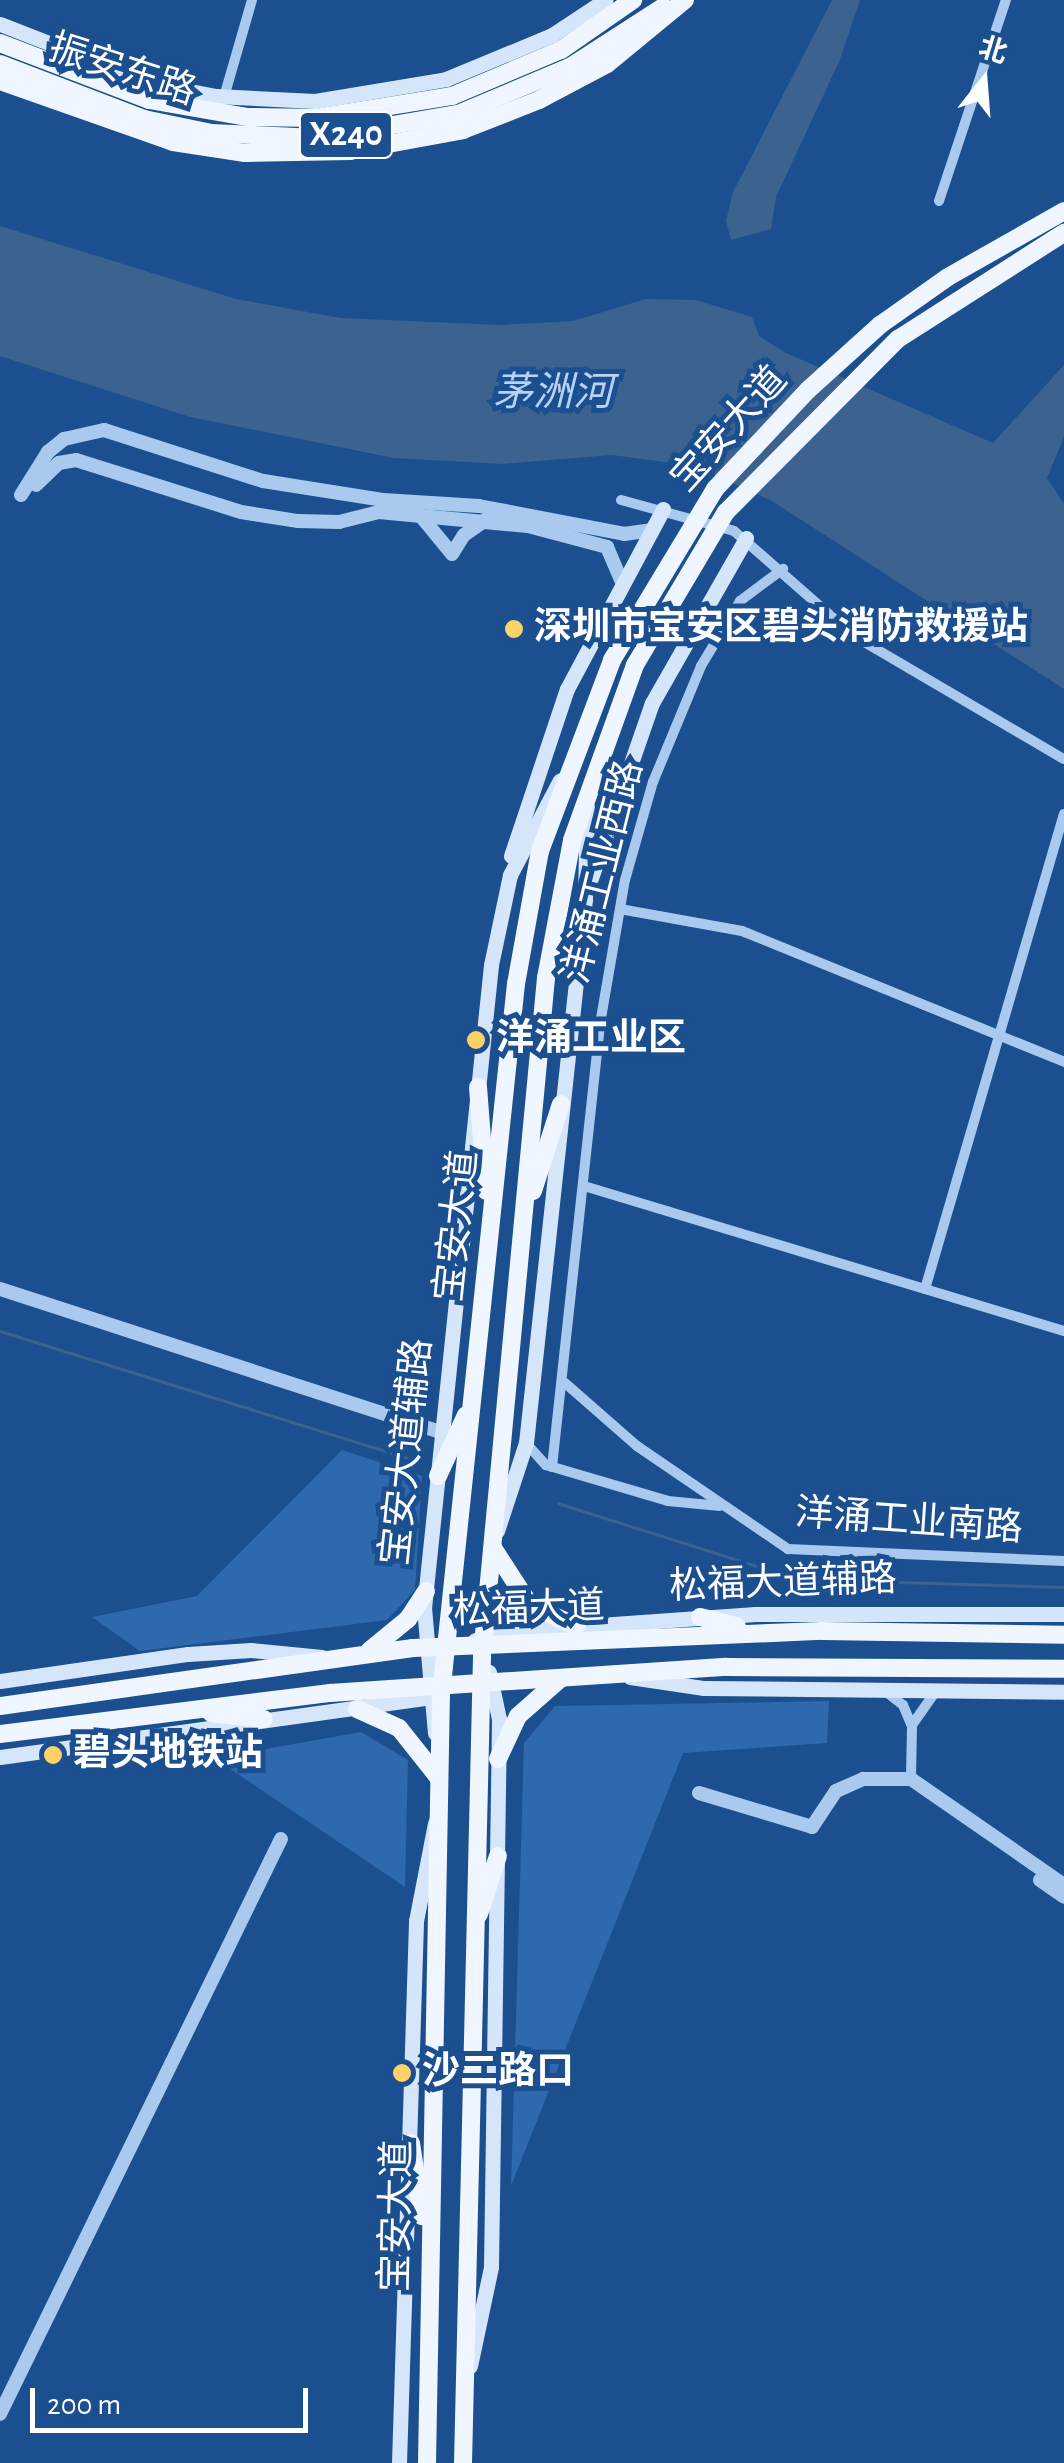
<!DOCTYPE html>
<html>
<head>
<meta charset="utf-8">
<style>
	body { margin:0 }
	#map { position:relative; width:1064px; height:2463px; overflow:hidden; background:#1b4f8f; font-family:"Alegreya Sans","Noto Sans SC",sans-serif }
	div>[style] { position:absolute }
	[style*='--x'] { left:calc(var(--x)*1px); top:calc(var(--y)*1px); width:calc(var(--w)*1px); rotate:calc(var(--a)*1deg) }
	.green>* { inset:0; background:#2e69ad }
	.water>* { inset:0; background:#3c6290 }
	.stream>* { height:2.5px; margin:-1.25px; padding:0 1.25px; transform-origin:1.25px; border-radius:1.25px; background:#3c6290 }
	.minor>* { height:10px; margin:-5px; padding:0 5px; transform-origin:5px; border-radius:5px; background:#a9c9ee }
	.tertiary>* { height:14px; margin:-7px; padding:0 7px; transform-origin:7px; border-radius:7px; background:#a9c9ee }
	.secondary>* { height:15px; margin:-7.5px; padding:0 7.5px; transform-origin:7.5px; border-radius:7.5px; background:#d6e6fa }
	.primary>* { height:18px; margin:-9px; padding:0 9px; transform-origin:9px; border-radius:9px; background:#f0f6ff }
	.dots>* { width:28px; height:28px; translate:-50% -50%; box-sizing:border-box; border:5px solid #1b4f8f; border-radius:50% }
	span { translate:-50% -50%; white-space:nowrap; text-align:center; line-height:1.15; -webkit-text-stroke:10px #1b4f8f; paint-order:stroke }
	.shield-label span { padding:2px 8px; background:#1b4f8f; border:2px solid; border-radius:8px; -webkit-text-stroke-width:0 }
	.shield-label { font-size:35px; color:#fff; font-weight:700 }
	.street-label { font-size:38px; color:#fff }
	.poi-label { font-size:38px; color:#fff; font-weight:700 }
	.left { translate:0 -50%; text-align:left }
	.water-label { font-size:40px; color:#b5d3f5; font-style:italic }
	.north { position:absolute; left:934px; top:30px; width:100px; height:100px; -webkit-text-stroke:8px #1b4f8f; paint-order:stroke; rotate:17deg; font-size:28px; font-weight:700; line-height:40px; text-align:center; color:#fff }
	.north::after { content:''; display:block; margin:auto; width:35px; height:45px; background:#fff; clip-path:polygon(50% 0,100% 100%,50% 72%,0 100%) }
	.scale { position:absolute; left:30px; top:2388px; width:278px; height:45px; box-sizing:border-box; border:5px solid #fff; border-top:0; padding-left:12px; font-size:30px; line-height:35px; white-space:nowrap; color:#fff; -webkit-text-stroke:8px #1b4f8f; paint-order:stroke }
</style>
</head>
<body>
<div id="map">
	<div class="green">
		<i style="clip-path:polygon(342px 1450px,422px 1476px,415px 1590px,387px 1620px,140px 1651px,92px 1617px,197px 1596px)"></i>
		<i style="clip-path:polygon(829px 1701px,827px 1743px,683px 1753px,511px 2186px,524px 1743px,555px 1706px)"></i>
		<i style="clip-path:polygon(361px 1732px,408px 1760px,405px 1887px,214px 1758px)"></i>
	</div>
	<div class="water">
		<i style="clip-path:polygon(832px 0,860px 0,839px 62px,776px 197px,771px 229px,731px 240px,726px 221px,733px 192px)"></i>
		<i style="clip-path:polygon(0 226px,236px 299px,341px 318px,501px 325px,573px 321px,646px 299px,696px 300px,752px 317px,759px 336px,786px 353px,993px 443px,1064px 365px,1064px 437px,1047px 478px,1064px 504px,1064px 689px,772px 501px,695px 466px,612px 455px,502px 464px,394px 458px,190px 417px,0 356px)"></i>
	</div>
	<div class="stream">
		<i style="--x:0;--y:1331;--w:427;--a:17.3"></i>
		<i style="--x:558;--y:1503;--w:251;--a:17.6"></i>
		<i style="--x:797;--y:1579;--w:267;--a:1.7"></i>
	</div>
	<div class="minor">
		<i style="--x:224;--y:97;--w:101;--a:-73.9"></i>
		<i style="--x:939;--y:201;--w:212;--a:-71.6"></i>
		<i style="--x:621;--y:500;--w:117;--a:15.3"></i>
		<i style="--x:734;--y:531;--w:159;--a:41.2"></i>
		<i style="--x:854;--y:636;--w:243;--a:30.4"></i>
		<i style="--x:620;--y:909;--w:124;--a:10.2"></i>
		<i style="--x:742;--y:931;--w:348;--a:22.1"></i>
		<i style="--x:584;--y:1186;--w:501;--a:16.81"></i>
		<i style="--x:925;--y:1289;--w:495;--a:-73.7"></i>
		<i style="--x:565;--y:1383;--w:96;--a:41.2"></i>
		<i style="--x:637;--y:1446;--w:183;--a:34.3"></i>
		<i style="--x:788;--y:1549;--w:276;--a:2.5"></i>
		<i style="--x:526;--y:1443;--w:30;--a:48"></i>
		<i style="--x:546;--y:1465;--w:127;--a:16.4"></i>
		<i style="--x:668;--y:1501;--w:52;--a:5.5"></i>
		<i style="--x:552;--y:1467;--w:446;--a:-83.8"></i>
		<i style="--x:600;--y:1024;--w:146;--a:-80.2"></i>
		<i style="--x:625;--y:880;--w:102;--a:-74.1"></i>
		<i style="--x:653;--y:782;--w:126;--a:-67.5"></i>
		<i style="--x:701;--y:666;--w:76;--a:-59"></i>
		<i style="--x:740;--y:601;--w:54;--a:-36.7"></i>
		<i style="--x:885;--y:1691;--w:23;--a:38"></i>
		<i style="--x:903;--y:1705;--w:23;--a:67"></i>
		<i style="--x:912;--y:1726;--w:53;--a:91.1"></i>
		<i style="--x:912;--y:1725;--w:42;--a:-54.8"></i>
	</div>
	<div class="tertiary">
		<i style="--x:36;--y:485;--w:32;--a:-44"></i>
		<i style="--x:59;--y:463;--w:17;--a:-10"></i>
		<i style="--x:76;--y:460;--w:173;--a:17.5"></i>
		<i style="--x:241;--y:512;--w:58;--a:9"></i>
		<i style="--x:298;--y:521;--w:41;--a:1.4"></i>
		<i style="--x:339;--y:522;--w:41;--a:-14"></i>
		<i style="--x:379;--y:512;--w:150;--a:5.4"></i>
		<i style="--x:528;--y:526;--w:82;--a:14.9"></i>
		<i style="--x:607;--y:547;--w:36;--a:67"></i>
		<i style="--x:21;--y:495;--w:51;--a:-57.9"></i>
		<i style="--x:48;--y:452;--w:21;--a:-39"></i>
		<i style="--x:64;--y:439;--w:41;--a:-12.7"></i>
		<i style="--x:104;--y:430;--w:167;--a:17.8"></i>
		<i style="--x:263;--y:481;--w:121;--a:9"></i>
		<i style="--x:383;--y:500;--w:96;--a:3.6"></i>
		<i style="--x:479;--y:506;--w:148;--a:10.9"></i>
		<i style="--x:624;--y:534;--w:27;--a:-8"></i>
		<i style="--x:420;--y:515;--w:50;--a:50.6"></i>
		<i style="--x:452;--y:554;--w:22;--a:-58"></i>
		<i style="--x:464;--y:535;--w:28;--a:-35"></i>
		<i style="--x:0;--y:1289;--w:465;--a:18"></i>
		<i style="--x:699;--y:1793;--w:118;--a:16.7"></i>
		<i style="--x:812;--y:1827;--w:43;--a:-56.3"></i>
		<i style="--x:836;--y:1791;--w:30;--a:-24"></i>
		<i style="--x:863;--y:1779;--w:48;--a:0"></i>
		<i style="--x:911;--y:1779;--w:186;--a:34.7"></i>
		<i style="--x:1040;--y:1880;--w:29;--a:35"></i>
		<i style="--x:0;--y:2414;--w:640;--a:-63.96"></i>
	</div>
	<div class="secondary">
		<i style="--x:0;--y:24;--w:165;--a:21.3"></i>
		<i style="--x:154;--y:84;--w:63;--a:11"></i>
		<i style="--x:216;--y:96;--w:99;--a:2.9"></i>
		<i style="--x:315;--y:101;--w:133;--a:-9.5"></i>
		<i style="--x:446;--y:79;--w:115;--a:-22.5"></i>
		<i style="--x:552;--y:35;--w:64;--a:-33.4"></i>
		<i style="--x:511;--y:856;--w:176;--a:-71.5"></i>
		<i style="--x:567;--y:689;--w:204;--a:-61.9"></i>
		<i style="--x:591;--y:878;--w:185;--a:-70.8"></i>
		<i style="--x:652;--y:703;--w:190;--a:-60.3"></i>
		<i style="--x:497;--y:1531;--w:93;--a:-71.8"></i>
		<i style="--x:526;--y:1443;--w:547;--a:-83.81"></i>
		<i style="--x:585;--y:899;--w:92;--a:-88.8"></i>
		<i style="--x:475;--y:1640;--w:54;--a:-10.7"></i>
		<i style="--x:528;--y:1630;--w:228;--a:-4"></i>
		<i style="--x:755;--y:1614;--w:309;--a:0"></i>
		<i style="--x:630;--y:1677;--w:75;--a:8.5"></i>
		<i style="--x:704;--y:1688;--w:360;--a:0.6"></i>
		<i style="--x:0;--y:1681;--w:190;--a:-8.2"></i>
		<i style="--x:188;--y:1654;--w:63;--a:-3.6"></i>
		<i style="--x:251;--y:1650;--w:71;--a:5.6"></i>
		<i style="--x:435;--y:1733;--w:125;--a:-95"></i>
		<i style="--x:424;--y:1608;--w:646;--a:-84.05"></i>
		<i style="--x:491;--y:965;--w:92;--a:-78.1"></i>
		<i style="--x:510;--y:875;--w:107;--a:-62.2"></i>
		<i style="--x:0;--y:1757;--w:441;--a:-7.9"></i>
		<i style="--x:470;--y:2366;--w:101;--a:-78"></i>
		<i style="--x:491;--y:2267;--w:548;--a:-89.16"></i>
		<i style="--x:499;--y:1719;--w:48;--a:-102"></i>
		<i style="--x:399;--y:2463;--w:542;--a:-88.2"></i>
		<i style="--x:416;--y:1921;--w:100;--a:-79"></i>
	</div>
	<div class="primary">
		<i style="--x:0;--y:43;--w:160;--a:20.9"></i>
		<i style="--x:149;--y:100;--w:99;--a:9.8"></i>
		<i style="--x:247;--y:117;--w:69;--a:0.8"></i>
		<i style="--x:316;--y:118;--w:138;--a:-9.2"></i>
		<i style="--x:452;--y:96;--w:118;--a:-22.9"></i>
		<i style="--x:561;--y:50;--w:88;--a:-34.8"></i>
		<i style="--x:0;--y:64;--w:154;--a:20.9"></i>
		<i style="--x:144;--y:119;--w:68;--a:11.8"></i>
		<i style="--x:211;--y:133;--w:106;--a:2.7"></i>
		<i style="--x:317;--y:138;--w:143;--a:-9.7"></i>
		<i style="--x:458;--y:114;--w:121;--a:-22.8"></i>
		<i style="--x:570;--y:67;--w:111;--a:-32.8"></i>
		<i style="--x:0;--y:81;--w:183;--a:19.4"></i>
		<i style="--x:173;--y:142;--w:73;--a:8.7"></i>
		<i style="--x:245;--y:153;--w:105;--a:-1.1"></i>
		<i style="--x:350;--y:151;--w:115;--a:-10.5"></i>
		<i style="--x:463;--y:130;--w:82;--a:-21.5"></i>
		<i style="--x:539;--y:100;--w:77;--a:-27.9"></i>
		<i style="--x:607;--y:64;--w:101;--a:-39.4"></i>
		<i style="--x:478;--y:1087;--w:104;--a:85.6"></i>
		<i style="--x:533;--y:1191;--w:91;--a:-72.2"></i>
		<i style="--x:438;--y:1476;--w:67;--a:-65.3"></i>
		<i style="--x:493;--y:1548;--w:68;--a:57"></i>
		<i style="--x:530;--y:1605;--w:51;--a:24.5"></i>
		<i style="--x:700;--y:1617;--w:38;--a:14"></i>
		<i style="--x:369;--y:1651;--w:50;--a:-39.4"></i>
		<i style="--x:408;--y:1619;--w:33;--a:-57"></i>
		<i style="--x:0;--y:1706;--w:417;--a:-8"></i>
		<i style="--x:413;--y:1648;--w:409;--a:-2.4"></i>
		<i style="--x:822;--y:1631;--w:242;--a:0.9"></i>
		<i style="--x:357;--y:1709;--w:46;--a:24.3"></i>
		<i style="--x:399;--y:1728;--w:63;--a:51.5"></i>
		<i style="--x:211;--y:1713;--w:53;--a:6.5"></i>
		<i style="--x:0;--y:1734;--w:333;--a:-7.1"></i>
		<i style="--x:330;--y:1693;--w:397;--a:-3.8"></i>
		<i style="--x:726;--y:1667;--w:338;--a:0.3"></i>
		<i style="--x:498;--y:1759;--w:47;--a:-65.1"></i>
		<i style="--x:518;--y:1716;--w:56;--a:-41.4"></i>
		<i style="--x:479;--y:1914;--w:61;--a:-71.9"></i>
		<i style="--x:411;--y:2143;--w:74;--a:81.4"></i>
		<i style="--x:427;--y:2463;--w:768;--a:-88.96"></i>
		<i style="--x:441;--y:1695;--w:715;--a:-83.98"></i>
		<i style="--x:516;--y:984;--w:135;--a:-79.8"></i>
		<i style="--x:540;--y:851;--w:204;--a:-69.3"></i>
		<i style="--x:612;--y:660;--w:200;--a:-58.9"></i>
		<i style="--x:715;--y:489;--w:136;--a:-46.8"></i>
		<i style="--x:808;--y:390;--w:97;--a:-42.1"></i>
		<i style="--x:880;--y:325;--w:83;--a:-35.2"></i>
		<i style="--x:948;--y:277;--w:133;--a:-29.6"></i>
		<i style="--x:463;--y:2463;--w:808;--a:-88.65"></i>
		<i style="--x:482;--y:1655;--w:680;--a:-84.6"></i>
		<i style="--x:546;--y:978;--w:140;--a:-79.3"></i>
		<i style="--x:572;--y:840;--w:186;--a:-70.2"></i>
		<i style="--x:635;--y:665;--w:178;--a:-59.3"></i>
		<i style="--x:726;--y:512;--w:244;--a:-45.2"></i>
		<i style="--x:898;--y:339;--w:197;--a:-32.6"></i>
	</div>
	<div class="dots">
		<i style="left:514px;top:629px;background:#ffd166"></i>
		<i style="left:476px;top:1040px;background:#ffd166"></i>
		<i style="left:53px;top:1755px;background:#ffd166"></i>
		<i style="left:402px;top:2073px;background:#ffd166"></i>
	</div>
	<div class="shield-label">
		<span style="left:346px;top:135px">X240</span>
	</div>
	<div class="street-label">
		<span style="left:122px;top:71px;rotate:18deg">振安东路</span>
		<span style="left:730px;top:430px;rotate:-48deg">宝安大道</span>
		<span style="left:604px;top:872px;rotate:-76deg">洋涌工业西路</span>
		<span style="left:458px;top:1226px;rotate:-84deg">宝安大道</span>
		<span style="left:408px;top:1452px;rotate:-84deg">宝安大道辅路</span>
		<span style="left:909px;top:1522px;rotate:4deg">洋涌工业南路</span>
		<span style="left:783px;top:1584px;rotate:-2deg">松福大道辅路</span>
		<span style="left:529px;top:1610px;rotate:-2deg">松福大道</span>
		<span style="left:398px;top:2216px;rotate:-89deg">宝安大道</span>
	</div>
	<div class="poi-label">
		<span class="left" style="left:534px;top:629px">深圳市宝安区碧头消防救援站</span>
		<span class="left" style="left:496px;top:1040px">洋涌工业区</span>
		<span class="left" style="left:73px;top:1755px">碧头地铁站</span>
		<span class="left" style="left:422px;top:2073px">沙二路口</span>
	</div>
	<div class="water-label">
		<span style="left:553px;top:393px">茅洲河</span>
	</div>
	<div class="north">北</div>
	<div class="scale">200 m</div>
</div>
</body>
</html>
